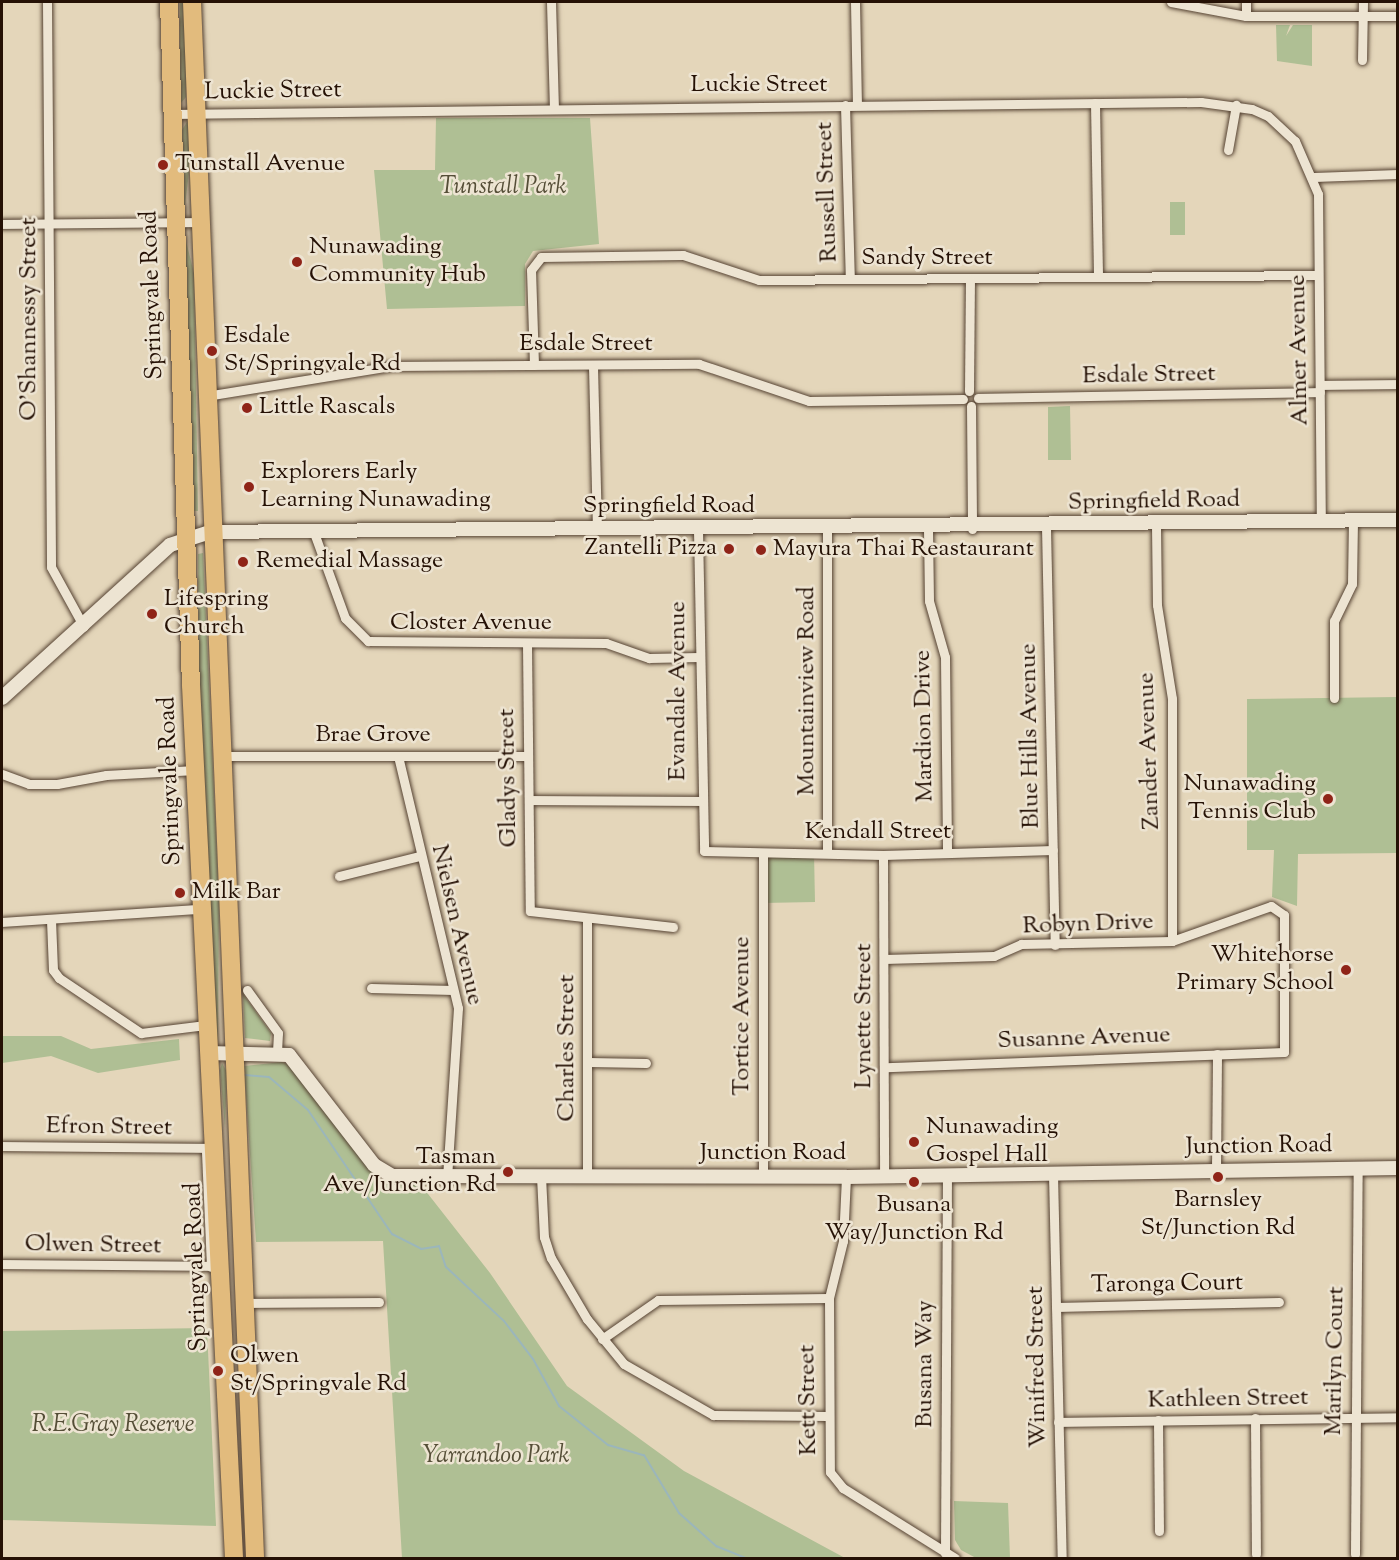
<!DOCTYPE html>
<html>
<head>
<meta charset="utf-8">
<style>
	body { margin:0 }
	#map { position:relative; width:1399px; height:1560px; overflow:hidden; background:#e4d6ba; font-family:"Sorts Mill Goudy",serif }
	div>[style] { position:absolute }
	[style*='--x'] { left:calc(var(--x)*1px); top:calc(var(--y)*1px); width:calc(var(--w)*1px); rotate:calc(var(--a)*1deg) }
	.green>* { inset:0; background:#afbf94 }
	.stream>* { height:2px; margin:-1px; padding:0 1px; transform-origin:1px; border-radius:1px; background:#9bb6bb }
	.roads { filter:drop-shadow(0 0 2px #554232) drop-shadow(0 0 2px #554232) }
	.street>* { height:9px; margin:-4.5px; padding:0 4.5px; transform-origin:4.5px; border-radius:4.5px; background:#ede4d2 }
	.secondary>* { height:14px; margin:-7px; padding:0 7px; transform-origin:7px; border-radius:7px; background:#ede4d2 }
	.highway>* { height:18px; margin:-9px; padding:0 9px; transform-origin:9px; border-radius:9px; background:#e2bb7d }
	.dots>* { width:16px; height:16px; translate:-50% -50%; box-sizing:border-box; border:3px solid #ede4d2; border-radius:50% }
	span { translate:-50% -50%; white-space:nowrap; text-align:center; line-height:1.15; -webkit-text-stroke:5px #ede4d2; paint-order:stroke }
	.street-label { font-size:24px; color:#251105 }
	.poi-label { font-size:24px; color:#251105 }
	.left { translate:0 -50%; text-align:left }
	.right { translate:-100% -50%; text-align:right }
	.park-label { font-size:24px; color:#554e37; font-style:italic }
	.frame { position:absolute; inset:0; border:3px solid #251105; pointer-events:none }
</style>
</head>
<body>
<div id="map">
	<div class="green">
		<i style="clip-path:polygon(180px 2px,185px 2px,186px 37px,186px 97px,180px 104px)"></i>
		<i style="clip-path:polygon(1276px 25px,1290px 25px,1286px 36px,1293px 25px,1312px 25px,1312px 66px,1277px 61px)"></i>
		<i style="clip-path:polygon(436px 118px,590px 118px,599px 244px,533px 251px,525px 264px,525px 306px,387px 309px,374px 170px,435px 170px)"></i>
		<i style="clip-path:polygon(189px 119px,192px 148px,184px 213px,182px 130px)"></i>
		<i style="clip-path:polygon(1170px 202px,1185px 202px,1185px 235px,1170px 235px)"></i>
		<i style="clip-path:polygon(184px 233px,194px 273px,198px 511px,191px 511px)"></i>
		<i style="clip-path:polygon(1070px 406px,1071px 460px,1048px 460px,1048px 407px)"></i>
		<i style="clip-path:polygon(203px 553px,219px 902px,218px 1041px,212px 1031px,199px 718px,198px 554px)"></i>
		<i style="clip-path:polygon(1397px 697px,1397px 853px,1298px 854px,1297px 906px,1272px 897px,1274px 850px,1247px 850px,1247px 699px)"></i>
		<i style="clip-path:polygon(814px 853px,815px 902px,763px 903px,763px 854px)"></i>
		<i style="clip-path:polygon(243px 994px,271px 1033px,270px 1041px,245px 1038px)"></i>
		<i style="clip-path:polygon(2px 1036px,61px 1036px,91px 1049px,179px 1039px,180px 1060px,98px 1073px,51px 1056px,2px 1063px)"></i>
		<i style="clip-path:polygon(282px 1062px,292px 1066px,381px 1182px,421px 1185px,490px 1273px,567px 1386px,684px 1471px,845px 1558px,402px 1558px,383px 1241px,256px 1242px,244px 1066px)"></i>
		<i style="clip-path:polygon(222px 1063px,227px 1072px,225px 1128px,220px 1070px)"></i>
		<i style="clip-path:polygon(207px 1328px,216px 1526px,2px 1520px,2px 1331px)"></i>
		<i style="clip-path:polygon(954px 1501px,1008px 1503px,1010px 1558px,976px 1558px,961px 1550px,955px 1540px)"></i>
	</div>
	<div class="stream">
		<i style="--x:245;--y:1075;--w:24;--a:5"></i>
		<i style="--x:269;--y:1077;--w:51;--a:40.2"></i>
		<i style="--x:308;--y:1110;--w:150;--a:55.9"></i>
		<i style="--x:392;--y:1234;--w:33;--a:27"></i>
		<i style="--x:421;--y:1249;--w:18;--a:-9"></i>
		<i style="--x:439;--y:1246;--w:22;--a:72"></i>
		<i style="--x:446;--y:1267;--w:79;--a:43"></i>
		<i style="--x:504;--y:1321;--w:48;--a:52.7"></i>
		<i style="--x:533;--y:1359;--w:54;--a:61"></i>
		<i style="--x:559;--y:1406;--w:63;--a:38.5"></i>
		<i style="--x:608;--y:1445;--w:37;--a:16"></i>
		<i style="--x:644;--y:1455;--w:68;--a:58.9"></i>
		<i style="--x:679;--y:1513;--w:50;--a:41.7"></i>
		<i style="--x:716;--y:1546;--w:31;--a:22"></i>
	</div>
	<div class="roads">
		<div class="street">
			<i style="--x:47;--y:2;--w:565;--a:89.59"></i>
			<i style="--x:51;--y:567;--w:68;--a:61.2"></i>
			<i style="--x:551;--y:2;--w:105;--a:88.4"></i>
			<i style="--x:855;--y:2;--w:103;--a:88.9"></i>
			<i style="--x:1171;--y:2;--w:76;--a:10.6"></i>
			<i style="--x:1246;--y:16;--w:152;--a:0"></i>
			<i style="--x:1246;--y:2;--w:14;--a:90"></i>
			<i style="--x:1362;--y:60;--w:58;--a:-89"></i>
			<i style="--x:1095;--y:103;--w:173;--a:89"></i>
			<i style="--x:845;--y:105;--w:174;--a:88.4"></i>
			<i style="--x:171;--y:114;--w:1030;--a:-0.67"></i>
			<i style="--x:1201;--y:102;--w:51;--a:7.8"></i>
			<i style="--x:1252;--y:109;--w:17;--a:24"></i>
			<i style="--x:1268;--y:116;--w:37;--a:43"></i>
			<i style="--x:1295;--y:141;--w:58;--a:66.5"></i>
			<i style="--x:1318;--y:194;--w:328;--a:89.5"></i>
			<i style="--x:1228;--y:150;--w:46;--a:-79.9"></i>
			<i style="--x:1314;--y:177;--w:84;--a:-2"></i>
			<i style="--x:2;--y:224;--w:198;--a:-0.6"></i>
			<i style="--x:534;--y:365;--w:95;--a:-91.8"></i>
			<i style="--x:531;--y:270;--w:16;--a:-52"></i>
			<i style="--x:541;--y:257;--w:142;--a:-0.8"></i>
			<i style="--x:683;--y:255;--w:80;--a:18.2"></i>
			<i style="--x:759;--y:280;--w:559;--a:-0.51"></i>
			<i style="--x:593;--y:366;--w:164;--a:88.6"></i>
			<i style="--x:1320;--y:385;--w:78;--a:-0.7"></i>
			<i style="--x:969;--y:391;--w:112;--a:-89.5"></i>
			<i style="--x:206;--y:396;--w:187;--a:-9.2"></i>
			<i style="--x:391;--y:366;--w:308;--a:-0.4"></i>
			<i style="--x:699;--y:364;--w:116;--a:18.6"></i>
			<i style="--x:809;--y:401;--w:154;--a:-0.7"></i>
			<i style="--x:978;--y:398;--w:342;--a:-1"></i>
			<i style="--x:971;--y:406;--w:123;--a:89.5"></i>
			<i style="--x:1156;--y:525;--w:80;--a:89.3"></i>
			<i style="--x:1157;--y:605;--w:95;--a:80.9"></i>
			<i style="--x:1172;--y:699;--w:242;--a:90"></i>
			<i style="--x:1046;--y:527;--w:418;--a:88.8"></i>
			<i style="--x:928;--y:529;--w:72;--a:89.2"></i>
			<i style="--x:929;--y:601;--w:58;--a:74.1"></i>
			<i style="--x:945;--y:657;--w:196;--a:89.4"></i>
			<i style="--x:313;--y:530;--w:94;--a:70"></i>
			<i style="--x:345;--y:618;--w:33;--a:45"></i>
			<i style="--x:368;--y:641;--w:238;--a:0.5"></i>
			<i style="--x:606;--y:643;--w:46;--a:19.2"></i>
			<i style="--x:649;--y:658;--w:50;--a:-1.1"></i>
			<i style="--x:698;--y:530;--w:321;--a:88.9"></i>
			<i style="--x:704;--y:851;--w:179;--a:1.3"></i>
			<i style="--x:883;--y:855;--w:170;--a:-1.7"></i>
			<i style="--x:827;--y:530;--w:323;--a:90"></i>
			<i style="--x:527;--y:644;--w:267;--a:89.4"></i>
			<i style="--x:530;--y:911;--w:144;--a:6.4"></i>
			<i style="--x:1334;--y:698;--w:77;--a:-90"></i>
			<i style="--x:1334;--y:621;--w:41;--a:-64.1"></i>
			<i style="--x:1352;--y:584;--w:63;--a:-89.1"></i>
			<i style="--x:222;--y:756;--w:305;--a:0"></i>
			<i style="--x:398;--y:756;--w:259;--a:76.6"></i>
			<i style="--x:458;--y:1008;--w:169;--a:93.7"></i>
			<i style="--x:2;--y:774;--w:29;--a:20"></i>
			<i style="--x:29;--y:784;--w:28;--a:0"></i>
			<i style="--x:57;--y:784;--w:50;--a:-10.4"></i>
			<i style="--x:106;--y:775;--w:89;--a:-3.2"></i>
			<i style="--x:529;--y:800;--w:171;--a:0.3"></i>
			<i style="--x:763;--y:854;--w:323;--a:90"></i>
			<i style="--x:883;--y:855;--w:321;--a:89.8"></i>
			<i style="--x:339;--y:876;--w:83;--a:-13.9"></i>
			<i style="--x:587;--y:919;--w:258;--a:90"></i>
			<i style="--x:51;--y:920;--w:50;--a:87.7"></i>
			<i style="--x:53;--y:970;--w:10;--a:53"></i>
			<i style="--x:59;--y:978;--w:99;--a:33.9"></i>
			<i style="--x:141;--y:1033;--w:65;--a:-7"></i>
			<i style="--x:2;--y:922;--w:198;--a:-3.8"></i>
			<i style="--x:884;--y:959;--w:110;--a:-1.6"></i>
			<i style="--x:994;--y:956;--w:30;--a:-24"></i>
			<i style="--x:1021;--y:944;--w:151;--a:-1.1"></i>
			<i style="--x:1172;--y:941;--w:105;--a:-19.5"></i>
			<i style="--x:1271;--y:906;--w:16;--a:35"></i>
			<i style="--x:1284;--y:915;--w:137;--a:90"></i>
			<i style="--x:1284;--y:1052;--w:398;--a:177.8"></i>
			<i style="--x:371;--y:988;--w:82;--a:1.4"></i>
			<i style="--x:247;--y:990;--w:53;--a:54.2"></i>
			<i style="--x:278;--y:1033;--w:18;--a:93"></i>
			<i style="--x:588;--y:1062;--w:58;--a:1"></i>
			<i style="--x:2;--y:1146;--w:213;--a:0.5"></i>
			<i style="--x:206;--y:1152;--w:115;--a:87.5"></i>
			<i style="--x:1216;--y:1170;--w:116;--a:-89.5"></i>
			<i style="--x:1053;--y:1174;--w:384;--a:88.7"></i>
			<i style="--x:541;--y:1176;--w:61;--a:87.2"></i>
			<i style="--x:544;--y:1237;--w:22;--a:72"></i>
			<i style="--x:551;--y:1258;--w:71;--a:59.5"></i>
			<i style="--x:587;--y:1319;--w:58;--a:50.6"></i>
			<i style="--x:624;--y:1364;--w:103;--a:29.8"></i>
			<i style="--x:713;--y:1415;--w:115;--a:0.5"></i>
			<i style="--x:846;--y:1177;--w:64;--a:92.7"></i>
			<i style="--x:843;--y:1241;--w:59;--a:103.8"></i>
			<i style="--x:829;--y:1298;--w:174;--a:89.7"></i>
			<i style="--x:830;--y:1472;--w:21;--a:51"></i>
			<i style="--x:843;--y:1488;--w:132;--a:32"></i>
			<i style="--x:2;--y:1264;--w:219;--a:0.5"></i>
			<i style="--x:243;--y:1303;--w:136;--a:-0.4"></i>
			<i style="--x:1056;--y:1307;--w:223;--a:-1.3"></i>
			<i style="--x:602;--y:1339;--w:68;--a:-34.9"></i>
			<i style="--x:658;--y:1300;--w:171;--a:-0.7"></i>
			<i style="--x:1255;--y:1418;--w:136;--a:89.6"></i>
			<i style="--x:1158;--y:1420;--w:111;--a:89.5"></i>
			<i style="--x:1058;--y:1422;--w:340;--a:-0.8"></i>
			<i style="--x:945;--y:1553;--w:377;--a:-89.7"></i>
			<i style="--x:1355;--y:1554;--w:386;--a:-89.6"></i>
		</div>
		<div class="secondary">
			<i style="--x:2;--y:698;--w:227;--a:-42.3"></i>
			<i style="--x:170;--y:545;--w:42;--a:-18"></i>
			<i style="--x:210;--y:532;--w:1188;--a:-0.58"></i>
			<i style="--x:208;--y:1053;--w:81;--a:1.4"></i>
			<i style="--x:289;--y:1055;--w:139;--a:52.3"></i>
			<i style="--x:374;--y:1165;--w:21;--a:31"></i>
			<i style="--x:392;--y:1176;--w:454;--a:0.1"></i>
			<i style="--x:846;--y:1177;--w:552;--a:-0.93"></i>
		</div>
		<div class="highway">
			<i style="--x:169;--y:2;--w:683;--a:88.16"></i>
			<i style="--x:191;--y:685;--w:874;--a:87.18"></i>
			<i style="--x:192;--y:2;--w:1557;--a:87.68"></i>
		</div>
	</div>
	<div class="dots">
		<i style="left:163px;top:165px;background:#8f2418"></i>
		<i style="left:297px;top:262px;background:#8f2418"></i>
		<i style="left:212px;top:351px;background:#8f2418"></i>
		<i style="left:247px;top:408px;background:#8f2418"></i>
		<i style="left:249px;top:487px;background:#8f2418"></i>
		<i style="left:729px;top:549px;background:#8f2418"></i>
		<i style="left:761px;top:550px;background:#8f2418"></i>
		<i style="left:243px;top:562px;background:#8f2418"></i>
		<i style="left:152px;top:614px;background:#8f2418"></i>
		<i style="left:1328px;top:799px;background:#8f2418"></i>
		<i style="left:180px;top:893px;background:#8f2418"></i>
		<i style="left:1346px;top:970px;background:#8f2418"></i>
		<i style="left:914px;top:1142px;background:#8f2418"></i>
		<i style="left:508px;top:1172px;background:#8f2418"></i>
		<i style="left:1218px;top:1177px;background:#8f2418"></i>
		<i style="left:914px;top:1182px;background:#8f2418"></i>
		<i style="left:218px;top:1371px;background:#8f2418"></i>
	</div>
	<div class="street-label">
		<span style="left:759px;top:86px">Luckie Street</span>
		<span style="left:273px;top:92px;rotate:-1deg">Luckie Street</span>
		<span style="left:828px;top:192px;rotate:-92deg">Russell Street</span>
		<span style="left:927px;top:259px">Sandy Street</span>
		<span style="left:153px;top:295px;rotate:-92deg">Springvale Road</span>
		<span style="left:30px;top:319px;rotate:-90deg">O'Shannessy Street</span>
		<span style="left:586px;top:345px">Esdale Street</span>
		<span style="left:1300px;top:350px;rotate:-91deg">Almer Avenue</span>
		<span style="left:1149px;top:376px;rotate:-1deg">Esdale Street</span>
		<span style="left:1154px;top:502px;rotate:-1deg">Springfield Road</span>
		<span style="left:669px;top:507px">Springfield Road</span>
		<span style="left:471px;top:624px">Closter Avenue</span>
		<span style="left:679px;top:691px;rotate:-90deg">Evandale Avenue</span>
		<span style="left:808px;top:691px;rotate:-90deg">Mountainview Road</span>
		<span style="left:925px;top:726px;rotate:-91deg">Mardion Drive</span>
		<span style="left:373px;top:736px">Brae Grove</span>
		<span style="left:1031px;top:736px;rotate:-91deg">Blue Hills Avenue</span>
		<span style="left:1150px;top:751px;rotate:-92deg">Zander Avenue</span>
		<span style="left:509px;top:778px;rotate:-91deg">Gladys Street</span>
		<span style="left:171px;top:781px;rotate:-92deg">Springvale Road</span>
		<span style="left:878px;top:833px">Kendall Street</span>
		<span style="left:456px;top:925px;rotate:77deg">Nielsen Avenue</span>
		<span style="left:1088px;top:925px;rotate:-2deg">Robyn Drive</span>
		<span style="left:743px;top:1016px;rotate:-90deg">Tortice Avenue</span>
		<span style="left:865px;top:1016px;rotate:-90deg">Lynette Street</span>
		<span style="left:1084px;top:1039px;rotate:-2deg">Susanne Avenue</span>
		<span style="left:568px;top:1048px;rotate:-90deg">Charles Street</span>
		<span style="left:109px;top:1128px;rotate:1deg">Efron Street</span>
		<span style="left:1259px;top:1147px;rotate:-1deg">Junction Road</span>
		<span style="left:773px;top:1154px">Junction Road</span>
		<span style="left:93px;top:1246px;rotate:1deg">Olwen Street</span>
		<span style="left:197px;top:1267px;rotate:-92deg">Springvale Road</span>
		<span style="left:1167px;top:1285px;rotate:-1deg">Taronga Court</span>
		<span style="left:1336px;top:1361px;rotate:-89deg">Marilyn Court</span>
		<span style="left:926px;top:1364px;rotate:-90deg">Busana Way</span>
		<span style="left:1038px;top:1367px;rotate:-91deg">Winifred Street</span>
		<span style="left:809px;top:1400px;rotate:-91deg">Kett Street</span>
		<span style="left:1228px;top:1400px;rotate:-1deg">Kathleen Street</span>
	</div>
	<div class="poi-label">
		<span class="left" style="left:175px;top:165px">Tunstall Avenue</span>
		<span class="left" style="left:309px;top:262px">Nunawading<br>Community Hub</span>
		<span class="left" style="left:224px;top:351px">Esdale<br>St/Springvale Rd</span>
		<span class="left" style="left:259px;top:408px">Little Rascals</span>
		<span class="left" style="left:261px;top:487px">Explorers Early<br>Learning Nunawading</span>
		<span class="right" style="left:717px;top:549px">Zantelli Pizza</span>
		<span class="left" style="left:773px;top:550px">Mayura Thai Reastaurant</span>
		<span class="left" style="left:256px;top:562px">Remedial Massage</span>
		<span class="left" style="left:164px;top:614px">Lifespring<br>Church</span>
		<span class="right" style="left:1316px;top:799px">Nunawading<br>Tennis Club</span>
		<span class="left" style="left:192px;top:893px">Milk Bar</span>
		<span class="right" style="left:1334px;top:970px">Whitehorse<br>Primary School</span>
		<span class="left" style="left:926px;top:1142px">Nunawading<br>Gospel Hall</span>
		<span class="right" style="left:496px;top:1172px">Tasman<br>Ave/Junction Rd</span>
		<span style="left:1218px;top:1215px">Barnsley<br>St/Junction Rd</span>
		<span style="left:914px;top:1220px">Busana<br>Way/Junction Rd</span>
		<span class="left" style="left:230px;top:1371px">Olwen<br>St/Springvale Rd</span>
	</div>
	<div class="park-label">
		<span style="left:503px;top:188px">Tunstall Park</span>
		<span style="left:113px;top:1426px">R.E.Gray Reserve</span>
		<span style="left:496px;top:1457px">Yarrandoo Park</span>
	</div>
	<div class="frame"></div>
</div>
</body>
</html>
